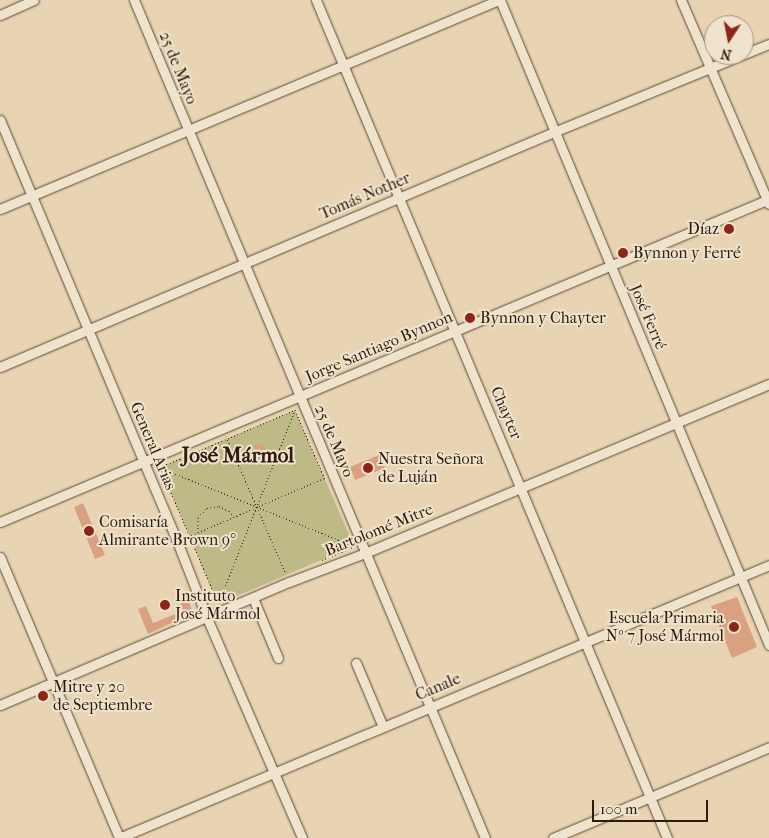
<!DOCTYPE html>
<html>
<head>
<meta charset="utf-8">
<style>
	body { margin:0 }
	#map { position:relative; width:769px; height:838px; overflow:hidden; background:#e8d4b2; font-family:"IM FELL French Canon",serif }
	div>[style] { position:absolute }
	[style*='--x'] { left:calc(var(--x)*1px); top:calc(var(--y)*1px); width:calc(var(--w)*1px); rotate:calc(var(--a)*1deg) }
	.green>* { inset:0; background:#beba87 }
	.building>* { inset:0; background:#d9a182 }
	.round { border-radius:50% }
	.path>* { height:1px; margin-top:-0.5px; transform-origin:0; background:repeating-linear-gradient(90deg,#2e1b0d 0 1px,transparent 0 3.5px) }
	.roads { filter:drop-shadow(0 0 1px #5c4936) drop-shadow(0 0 1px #5c4936) }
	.minor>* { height:9px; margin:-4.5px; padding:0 4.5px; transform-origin:4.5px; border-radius:4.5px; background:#f0e3cd }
	.dots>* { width:14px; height:14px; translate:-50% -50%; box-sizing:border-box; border:2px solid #f0e3cd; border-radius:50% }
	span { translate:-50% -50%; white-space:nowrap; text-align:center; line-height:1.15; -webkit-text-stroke:4px #f0e3cd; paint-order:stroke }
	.street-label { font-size:16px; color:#2e1b0d }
	.poi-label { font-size:16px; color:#2e1b0d }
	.right { translate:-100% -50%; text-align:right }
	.left { translate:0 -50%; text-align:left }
	.district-label { font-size:21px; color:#2e1b0d; font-weight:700 }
	.north { position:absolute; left:704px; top:15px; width:50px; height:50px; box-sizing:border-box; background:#f0e3cd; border:1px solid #a29380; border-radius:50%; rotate:191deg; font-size:14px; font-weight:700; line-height:20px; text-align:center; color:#2e1b0d }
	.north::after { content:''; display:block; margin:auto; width:18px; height:22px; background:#8f2418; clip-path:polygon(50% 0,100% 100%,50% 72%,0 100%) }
	.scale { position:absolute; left:592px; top:800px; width:116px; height:22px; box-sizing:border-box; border:2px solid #2e1b0d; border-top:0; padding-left:6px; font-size:15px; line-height:18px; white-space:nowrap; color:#2e1b0d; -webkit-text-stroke:4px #f0e3cd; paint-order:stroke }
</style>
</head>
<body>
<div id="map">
	<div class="green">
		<i style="clip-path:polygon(295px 410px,354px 546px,218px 604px,160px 467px)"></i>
	</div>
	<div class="building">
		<i class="round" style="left:253px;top:444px;width:12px;height:12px"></i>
		<i style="clip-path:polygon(379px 455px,385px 468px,355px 480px,350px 467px)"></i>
		<i style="clip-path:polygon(83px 503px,105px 555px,95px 559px,74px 507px)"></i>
		<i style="clip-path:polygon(186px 594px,193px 613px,148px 634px,138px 609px,146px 606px,153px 623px,183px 611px,179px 597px)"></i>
		<i style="clip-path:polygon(737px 597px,757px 647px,732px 658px,711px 606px)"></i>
	</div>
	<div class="path">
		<i style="--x:226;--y:436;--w:150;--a:66.5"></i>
		<i style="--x:156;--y:466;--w:214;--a:22"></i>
		<i style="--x:188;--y:532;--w:71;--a:-113.3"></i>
		<i style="--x:160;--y:467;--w:147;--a:-22.9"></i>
		<i style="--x:295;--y:410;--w:75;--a:66.5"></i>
		<i style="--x:198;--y:532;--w:15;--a:-90"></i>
		<i style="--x:198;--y:517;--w:13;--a:-45"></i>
		<i style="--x:207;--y:508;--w:12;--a:-9"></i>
		<i style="--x:219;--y:506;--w:11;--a:27"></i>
		<i style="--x:229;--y:511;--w:6;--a:51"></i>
		<i style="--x:185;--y:538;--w:151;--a:-23.3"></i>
		<i style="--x:191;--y:539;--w:69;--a:67.1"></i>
		<i style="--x:322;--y:560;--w:34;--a:-23"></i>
		<i style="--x:219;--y:602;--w:206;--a:-68.4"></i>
	</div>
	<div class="roads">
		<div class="minor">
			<i style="--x:134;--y:0;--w:909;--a:67.27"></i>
			<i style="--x:316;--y:0;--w:909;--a:67.27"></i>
			<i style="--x:500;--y:0;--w:699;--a:67.36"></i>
			<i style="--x:681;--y:0;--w:222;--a:66.7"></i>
			<i style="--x:0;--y:15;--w:37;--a:-24"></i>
			<i style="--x:744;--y:54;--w:27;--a:-22"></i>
			<i style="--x:0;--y:120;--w:457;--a:67.2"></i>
			<i style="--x:177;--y:541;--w:83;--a:68.7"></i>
			<i style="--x:207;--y:618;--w:240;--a:66.6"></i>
			<i style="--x:0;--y:209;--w:541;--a:-22.73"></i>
			<i style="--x:0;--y:367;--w:602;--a:-22.99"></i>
			<i style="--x:554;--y:132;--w:203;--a:-22.3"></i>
			<i style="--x:0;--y:522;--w:834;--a:-22.78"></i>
			<i style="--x:0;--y:557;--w:305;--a:67"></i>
			<i style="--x:253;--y:598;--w:65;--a:67.4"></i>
			<i style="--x:356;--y:663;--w:69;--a:67.1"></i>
			<i style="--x:0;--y:705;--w:314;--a:-23.1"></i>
			<i style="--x:289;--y:582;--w:81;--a:-20.9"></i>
			<i style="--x:365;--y:553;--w:438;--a:-22.7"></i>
			<i style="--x:119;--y:838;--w:705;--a:-22.78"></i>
			<i style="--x:553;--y:838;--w:234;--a:-22.8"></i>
		</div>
	</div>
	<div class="dots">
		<i style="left:729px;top:229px;background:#8f2418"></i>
		<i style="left:623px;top:253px;background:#8f2418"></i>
		<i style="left:470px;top:318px;background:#8f2418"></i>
		<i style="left:368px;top:468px;background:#8f2418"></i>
		<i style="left:89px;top:531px;background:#8f2418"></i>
		<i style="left:165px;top:605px;background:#8f2418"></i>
		<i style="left:734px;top:627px;background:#8f2418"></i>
		<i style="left:43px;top:696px;background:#8f2418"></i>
	</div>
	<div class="street-label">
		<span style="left:178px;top:68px;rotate:68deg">25 de Mayo</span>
		<span style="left:365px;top:196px;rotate:-23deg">Tomás Nother</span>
		<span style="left:648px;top:317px;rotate:67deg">José Ferré</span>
		<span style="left:379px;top:347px;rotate:-23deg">Jorge Santiago Bynnon</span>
		<span style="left:506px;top:413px;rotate:67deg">Chayter</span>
		<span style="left:334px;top:441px;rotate:67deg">25 de Mayo</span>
		<span style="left:153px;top:446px;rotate:67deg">General Arias</span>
		<span style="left:379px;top:530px;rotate:-22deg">Bartolomé Mitre</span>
		<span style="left:438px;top:687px;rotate:-23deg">Canale</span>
	</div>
	<div class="poi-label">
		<span class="right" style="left:719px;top:229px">Díaz</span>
		<span class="left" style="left:633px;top:253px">Bynnon y Ferré</span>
		<span class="left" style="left:480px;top:318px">Bynnon y Chayter</span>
		<span class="left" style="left:378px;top:468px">Nuestra Señora<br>de Luján</span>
		<span class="left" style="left:99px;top:531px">Comisaría<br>Almirante Brown 9°</span>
		<span class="left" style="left:175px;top:605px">Instituto<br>José Mármol</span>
		<span class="right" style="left:724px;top:627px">Escuela Primaria<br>Nº 7 José Mármol</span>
		<span class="left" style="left:53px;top:696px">Mitre y 20<br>de Septiembre</span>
	</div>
	<div class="district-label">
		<span style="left:238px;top:455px">José Mármol</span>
	</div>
	<div class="north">N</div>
	<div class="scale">100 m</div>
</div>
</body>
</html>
